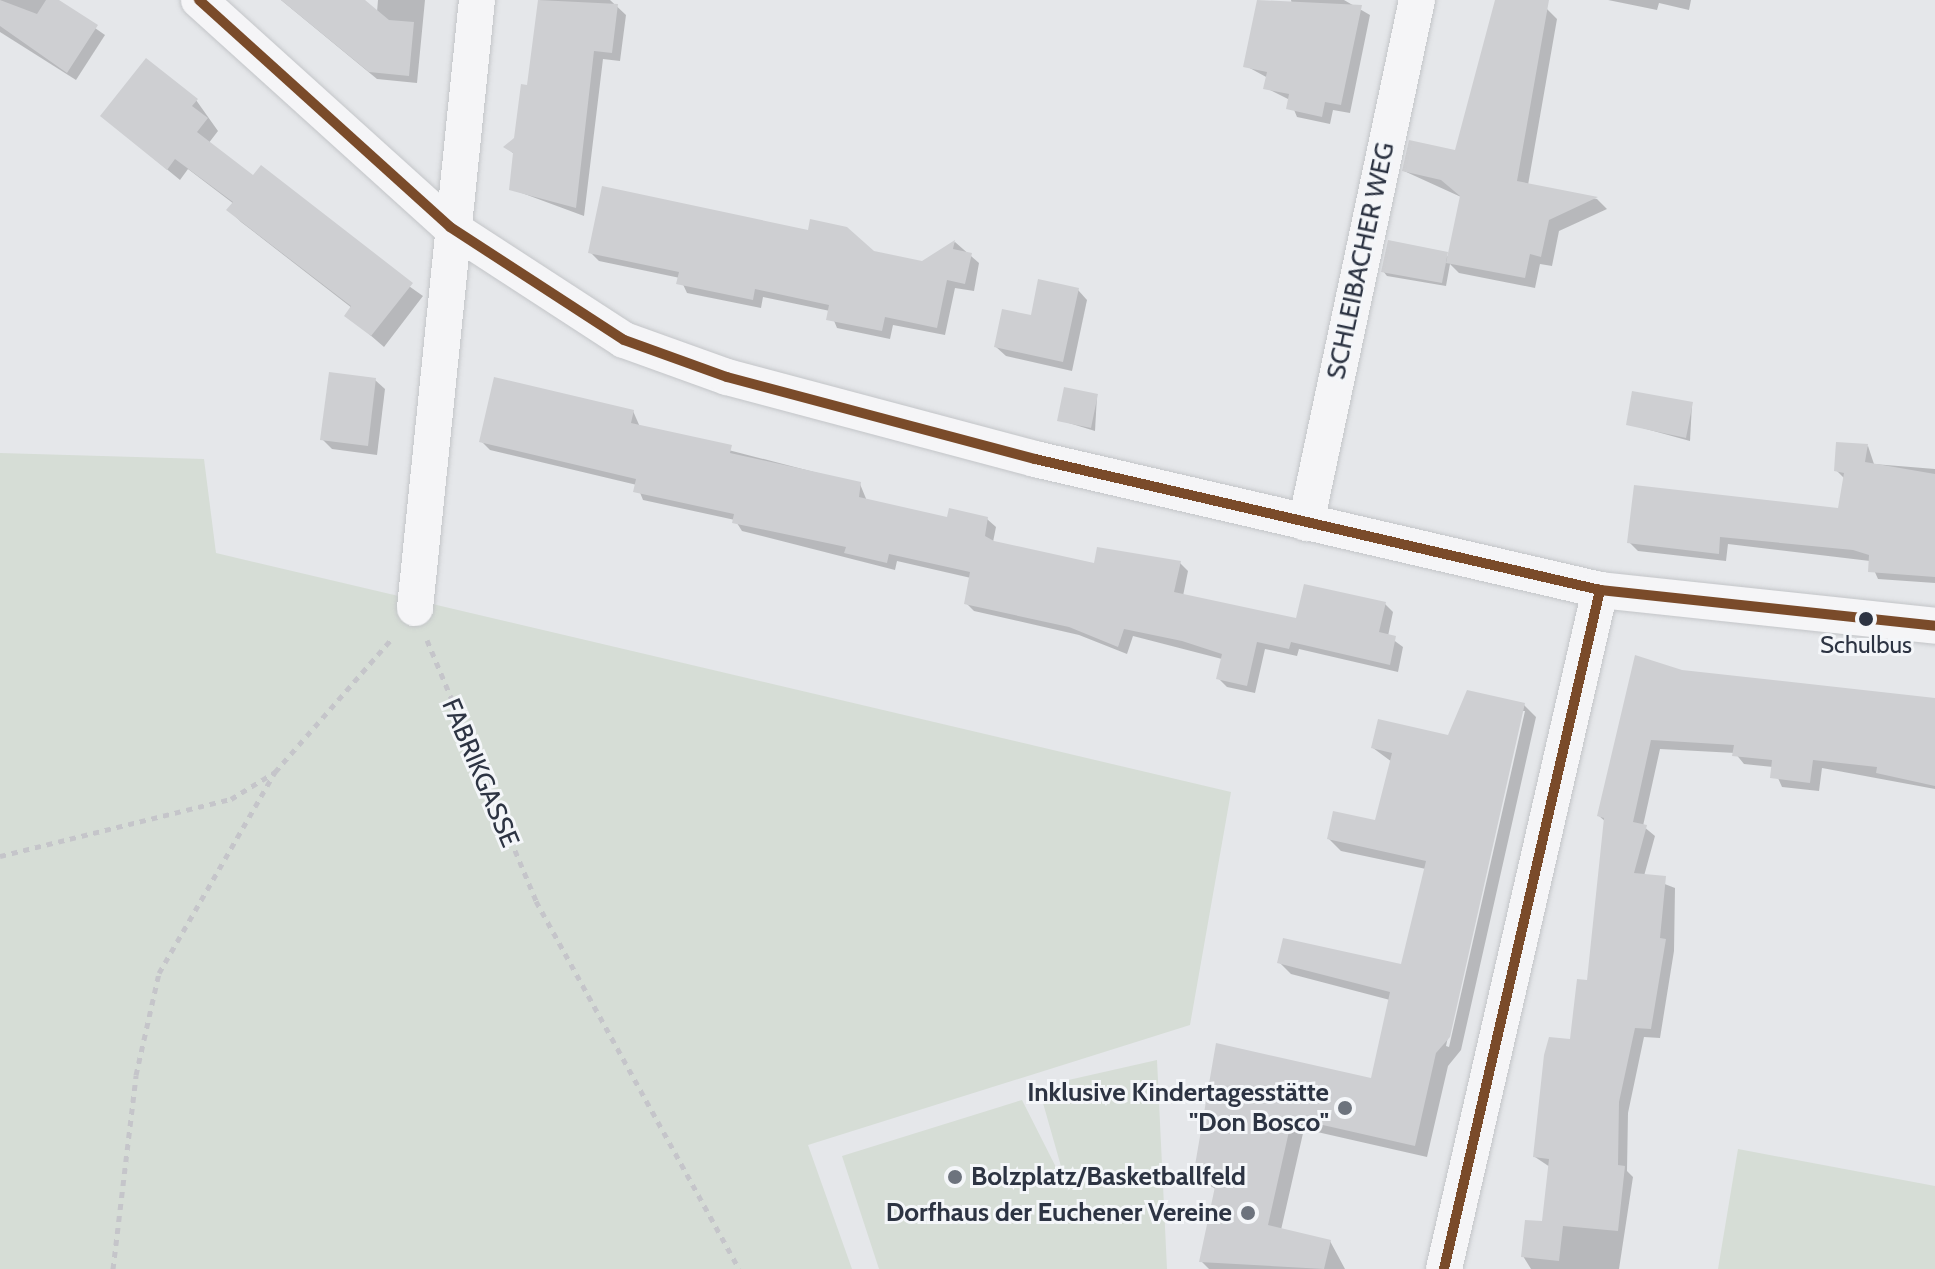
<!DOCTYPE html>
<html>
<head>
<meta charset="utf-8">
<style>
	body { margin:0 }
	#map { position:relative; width:1935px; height:1269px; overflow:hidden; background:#e5e7ea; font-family:Cabin,sans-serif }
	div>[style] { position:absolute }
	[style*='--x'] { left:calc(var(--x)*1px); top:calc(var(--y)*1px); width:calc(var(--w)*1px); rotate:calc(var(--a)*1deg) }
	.green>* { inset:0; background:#d6ddd6 }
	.shadow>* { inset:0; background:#0003 }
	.building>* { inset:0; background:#cecfd2 }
	.path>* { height:5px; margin-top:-2.5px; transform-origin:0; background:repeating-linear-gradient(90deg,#c5c5ca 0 6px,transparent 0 12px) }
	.roads { filter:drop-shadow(0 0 2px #c3c5c8) drop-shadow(0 0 2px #c3c5c8) }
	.minor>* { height:36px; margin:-18px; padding:0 18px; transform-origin:18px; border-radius:18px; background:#f5f5f7 }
	.bus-1>* { height:10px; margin:-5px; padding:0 5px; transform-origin:5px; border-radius:5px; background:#7a4b2a }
	.dots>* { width:22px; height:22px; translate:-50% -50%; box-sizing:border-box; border:4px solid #f4f6f9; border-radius:50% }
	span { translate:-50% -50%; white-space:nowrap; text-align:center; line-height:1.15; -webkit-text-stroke:6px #f4f6f9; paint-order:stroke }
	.bus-label { font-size:24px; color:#2d3443 }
	.street-label { font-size:26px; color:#2d3443 }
	.poi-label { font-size:26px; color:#2d3443; font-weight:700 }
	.right { translate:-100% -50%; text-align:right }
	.left { translate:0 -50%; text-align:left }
</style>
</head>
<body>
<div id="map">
	<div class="green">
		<i style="clip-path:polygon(0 453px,204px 459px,216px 553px,1231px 792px,1190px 1025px,808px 1145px,852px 1269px,0 1269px)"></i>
		<i style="clip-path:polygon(1157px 1060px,1167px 1269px,879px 1269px,842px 1156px,1022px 1100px,1068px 1191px,1043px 1103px,1064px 1081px)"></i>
		<i style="clip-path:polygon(1738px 1149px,1935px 1186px,1935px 1269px,1718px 1269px)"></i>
	</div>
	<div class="shadow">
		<i style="clip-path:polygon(0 0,55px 0,105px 35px,76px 80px,0 32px)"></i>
		<i style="clip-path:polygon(281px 0,362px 0,377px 12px,378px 0,425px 0,417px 83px,377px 79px)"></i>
		<i style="clip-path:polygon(540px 0,610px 0,626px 15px,620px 61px,603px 59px,584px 216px,511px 189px,515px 155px,506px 147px,516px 139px,529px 87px)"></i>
		<i style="clip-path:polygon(1291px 0,1344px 0,1370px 15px,1350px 113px,1333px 110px,1330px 124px,1297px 117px,1290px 100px,1266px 88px,1268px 78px,1246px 66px,1293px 9px)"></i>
		<i style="clip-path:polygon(1497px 0,1546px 8px,1557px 19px,1528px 185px,1597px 199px,1607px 209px,1559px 231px,1552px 266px,1540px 264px,1535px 288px,1459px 273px,1450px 264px,1446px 286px,1387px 276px,1383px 271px,1449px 256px,1461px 197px,1404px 171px,1456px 152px)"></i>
		<i style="clip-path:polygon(1608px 0,1691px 0,1689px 10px,1659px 3px,1657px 10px)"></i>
		<i style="clip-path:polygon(196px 100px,218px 131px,208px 144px,423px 296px,384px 347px,347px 315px,352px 308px,241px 222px,229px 210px,234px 204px,188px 169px,180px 180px,102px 116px)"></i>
		<i style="clip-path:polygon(955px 242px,979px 263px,974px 291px,955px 288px,945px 335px,893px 325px,890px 339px,837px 328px,830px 311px,763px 297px,761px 308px,687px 293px,680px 278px,599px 261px,590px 252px,873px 253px,922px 263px)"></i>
		<i style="clip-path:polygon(1078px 290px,1087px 300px,1072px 371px,1006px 356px,996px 347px)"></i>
		<i style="clip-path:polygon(375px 380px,385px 389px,377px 455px,332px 449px,322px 439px)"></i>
		<i style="clip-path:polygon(1097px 396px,1095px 431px,1059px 420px)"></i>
		<i style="clip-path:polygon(1692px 404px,1690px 441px,1628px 424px)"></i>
		<i style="clip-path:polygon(633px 411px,640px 427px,860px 484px,867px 501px,948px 519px,987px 519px,996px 527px,993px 542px,1095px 565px,1180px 563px,1188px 571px,1183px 596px,1297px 620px,1385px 604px,1393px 612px,1388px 636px,1403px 647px,1398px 672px,1299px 649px,1297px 656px,1265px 649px,1255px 693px,1227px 687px,1218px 678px,1222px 659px,1133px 636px,1127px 654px,1079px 635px,974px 611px,966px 603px,971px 578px,897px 561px,895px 570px,742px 531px,735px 520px,643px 500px,637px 485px,490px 450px,482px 442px)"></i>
		<i style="clip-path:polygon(1868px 446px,1874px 464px,1935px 469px,1935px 583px,1878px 579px,1870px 561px,1728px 544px,1726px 561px,1638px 551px,1629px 542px,1840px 510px,1845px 479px,1836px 470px)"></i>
		<i style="clip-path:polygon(1682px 671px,1935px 700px,1935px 789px,1822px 768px,1819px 791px,1782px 787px,1773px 767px,1744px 764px,1735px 753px,1660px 749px,1643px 826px,1655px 836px,1644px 876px,1675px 888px,1674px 951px,1660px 1038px,1644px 1037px,1628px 1113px,1627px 1171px,1633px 1177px,1619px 1269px,1531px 1269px,1523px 1256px,1544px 1223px,1550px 1167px,1535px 1157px,1589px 982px,1606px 822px,1599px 816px)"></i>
		<i style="clip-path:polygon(evenodd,1524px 705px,1536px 717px,1461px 1050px,1448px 1066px,1427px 1157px,1304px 1129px,1281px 1230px,1330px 1241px,1345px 1269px,1209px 1269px,1201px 1261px,1217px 1190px,1195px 1176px,1218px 1045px,1373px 1080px,1390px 1000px,1291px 974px,1279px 962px,1403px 966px,1426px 869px,1341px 851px,1329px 839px,1377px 822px,1392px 762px,1373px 748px,1449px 737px,1524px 705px,1521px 711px,1525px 711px,1449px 1047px,1446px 1046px,1521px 711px)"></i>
	</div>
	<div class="building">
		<i style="clip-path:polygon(0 0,37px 14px,46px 0,59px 0,98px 25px,67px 73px,0 26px)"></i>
		<i style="clip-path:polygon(281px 0,365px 0,389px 20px,414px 22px,409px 76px,369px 72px)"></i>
		<i style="clip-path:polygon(538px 0,618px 4px,612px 53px,594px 51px,576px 208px,509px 190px,513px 153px,503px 147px,514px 138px,521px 84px,527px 85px)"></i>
		<i style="clip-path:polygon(1257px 0,1362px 5px,1341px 105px,1325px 102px,1322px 117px,1286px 109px,1289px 94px,1263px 89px,1267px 72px,1243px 67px)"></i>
		<i style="clip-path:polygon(1495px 0,1549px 0,1517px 181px,1598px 197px,1549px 220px,1541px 257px,1530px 254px,1525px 278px,1446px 263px,1460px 196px,1441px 180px,1402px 171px,1409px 140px,1455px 150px)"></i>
		<i style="clip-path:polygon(146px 58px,198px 99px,192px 106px,208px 118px,197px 132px,253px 175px,261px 165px,413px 283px,371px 336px,344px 316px,351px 306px,226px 210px,233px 202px,175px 159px,167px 170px,100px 116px)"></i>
		<i style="clip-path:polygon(602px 186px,808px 230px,810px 219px,847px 227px,874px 251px,922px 261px,955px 240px,953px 249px,972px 253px,965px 284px,947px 280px,937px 328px,885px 317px,882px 331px,826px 320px,829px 305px,755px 289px,753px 300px,676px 284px,679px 272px,588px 253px)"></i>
		<i style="clip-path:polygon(1388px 240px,1448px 252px,1442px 283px,1381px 272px)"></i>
		<i style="clip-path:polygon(1038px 279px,1079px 288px,1063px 362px,994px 347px,1002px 309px,1031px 315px)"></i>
		<i style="clip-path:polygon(329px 372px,376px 378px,368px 446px,320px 440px)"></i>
		<i style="clip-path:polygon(494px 377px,634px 410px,631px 423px,732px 445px,730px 453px,861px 482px,859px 497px,947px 517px,949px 508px,988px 517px,985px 536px,994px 541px,1094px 563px,1097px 547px,1181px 561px,1174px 592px,1296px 618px,1304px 584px,1386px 602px,1379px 632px,1396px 636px,1390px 665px,1291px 642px,1289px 649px,1257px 642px,1247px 686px,1216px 679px,1222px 654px,1182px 641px,1124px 629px,1118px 647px,1069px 627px,964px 604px,970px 572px,889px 554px,887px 563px,844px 553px,846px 547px,732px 523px,734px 514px,633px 492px,636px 479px,479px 442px)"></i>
		<i style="clip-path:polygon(1064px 387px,1098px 394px,1091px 428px,1057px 421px)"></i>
		<i style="clip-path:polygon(1632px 391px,1693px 402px,1686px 438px,1626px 425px)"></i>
		<i style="clip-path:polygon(1836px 442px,1868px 444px,1865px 462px,1935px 474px,1935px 577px,1868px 572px,1869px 555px,1853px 550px,1720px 537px,1719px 554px,1627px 543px,1634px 485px,1838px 508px,1844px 473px,1834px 471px)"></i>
		<i style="clip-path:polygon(1635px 655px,1682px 670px,1935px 698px,1935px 786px,1876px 773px,1877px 767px,1813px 760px,1810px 783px,1770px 778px,1772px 760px,1732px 756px,1734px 745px,1651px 740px,1633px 822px,1647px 825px,1634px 873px,1666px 876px,1660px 938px,1666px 939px,1651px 1029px,1635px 1028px,1619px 1102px,1618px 1165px,1625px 1166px,1618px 1231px,1563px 1226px,1559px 1261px,1521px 1257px,1525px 1220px,1542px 1221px,1549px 1159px,1533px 1157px,1544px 1055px,1549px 1037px,1570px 1039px,1577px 979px,1587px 980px,1604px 818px,1597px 816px)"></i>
		<i style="clip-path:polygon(1467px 690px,1525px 703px,1450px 1037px,1436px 1053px,1415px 1146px,1292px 1118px,1268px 1225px,1331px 1240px,1324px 1269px,1199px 1262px,1216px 1182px,1193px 1177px,1216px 1043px,1371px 1078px,1390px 992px,1277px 963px,1283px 938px,1401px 964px,1426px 861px,1327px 839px,1333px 811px,1375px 820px,1392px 753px,1371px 748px,1378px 719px,1448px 735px)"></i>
	</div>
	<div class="path">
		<i style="--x:427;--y:640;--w:283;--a:67.3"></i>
		<i style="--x:536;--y:901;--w:420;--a:61.1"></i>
		<i style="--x:0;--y:856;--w:238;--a:-13.9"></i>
		<i style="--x:231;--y:799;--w:52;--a:-31.5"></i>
		<i style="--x:275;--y:772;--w:179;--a:-48.8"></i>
		<i style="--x:113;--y:1269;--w:195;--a:-83.2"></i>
		<i style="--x:136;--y:1075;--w:105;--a:-77.3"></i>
		<i style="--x:159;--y:973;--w:232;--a:-60"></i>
	</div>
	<div class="roads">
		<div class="minor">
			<i style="--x:199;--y:0;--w:338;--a:42.1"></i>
			<i style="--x:450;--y:227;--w:207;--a:33"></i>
			<i style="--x:624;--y:340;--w:109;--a:19.8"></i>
			<i style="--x:727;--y:377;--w:319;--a:14.9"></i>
			<i style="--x:1035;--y:459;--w:580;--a:13.05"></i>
			<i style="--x:1600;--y:590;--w:337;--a:6.1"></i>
			<i style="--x:1306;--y:523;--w:535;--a:-78.02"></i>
			<i style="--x:415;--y:608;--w:611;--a:-84.18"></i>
			<i style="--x:1444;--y:1269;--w:697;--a:-77.06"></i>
		</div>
	</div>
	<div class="bus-1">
		<i style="--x:199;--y:0;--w:338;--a:42.1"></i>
		<i style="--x:450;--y:227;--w:207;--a:33"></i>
		<i style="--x:624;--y:340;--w:109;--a:19.8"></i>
		<i style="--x:727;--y:377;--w:319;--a:14.9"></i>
		<i style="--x:1035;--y:459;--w:580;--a:13.05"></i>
		<i style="--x:1600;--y:590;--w:337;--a:6.1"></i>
		<i style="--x:1444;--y:1269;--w:697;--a:-77.06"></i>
	</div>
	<div class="dots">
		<i style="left:1866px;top:619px;background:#2d3443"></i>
		<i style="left:1345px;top:1108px;background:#6d737d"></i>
		<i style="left:955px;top:1177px;background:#6d737d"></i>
		<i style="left:1248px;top:1213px;background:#6d737d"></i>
	</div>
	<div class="bus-label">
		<span style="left:1866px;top:645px">Schulbus</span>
	</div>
	<div class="street-label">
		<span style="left:1361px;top:261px;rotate:-78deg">SCHLEIBACHER WEG</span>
		<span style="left:480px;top:773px;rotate:67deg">FABRIKGASSE</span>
	</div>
	<div class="poi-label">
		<span class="right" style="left:1329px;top:1108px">Inklusive Kindertagesstätte<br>"Don Bosco"</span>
		<span class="left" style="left:971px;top:1177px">Bolzplatz/Basketballfeld</span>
		<span class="right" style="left:1232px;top:1213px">Dorfhaus der Euchener Vereine</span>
	</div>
</div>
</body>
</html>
